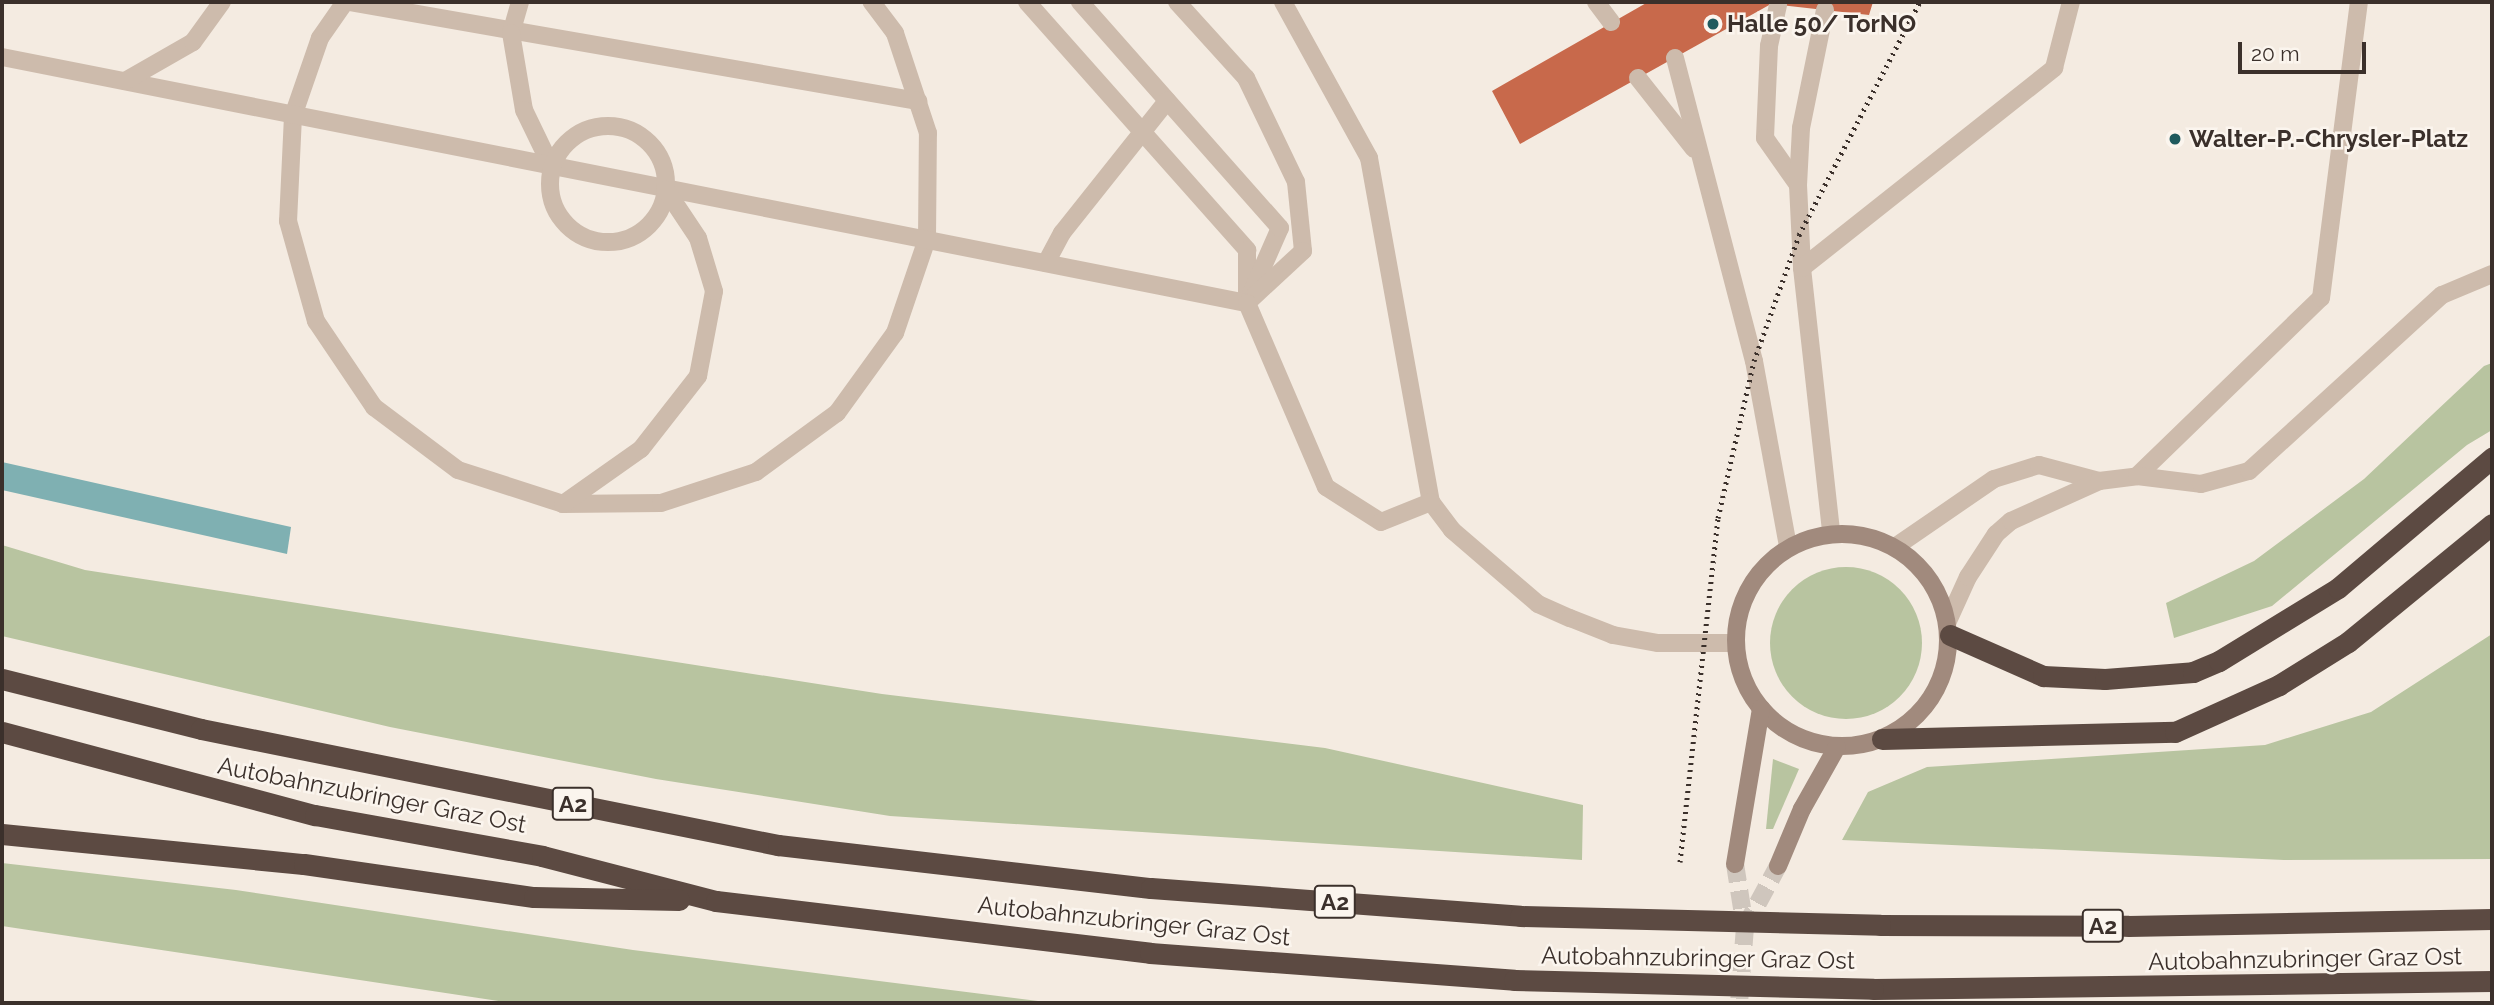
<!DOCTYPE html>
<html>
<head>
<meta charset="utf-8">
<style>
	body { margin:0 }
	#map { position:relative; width:2494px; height:1005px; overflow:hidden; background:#f4ebe1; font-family:Raleway,sans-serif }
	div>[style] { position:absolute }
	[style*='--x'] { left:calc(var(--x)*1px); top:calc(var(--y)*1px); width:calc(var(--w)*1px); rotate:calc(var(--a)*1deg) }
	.green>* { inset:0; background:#b8c4a0 }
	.round { border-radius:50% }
	.water>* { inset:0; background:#7fb0b2 }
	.building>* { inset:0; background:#c8694b }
	.secondary-tunnel>* { height:18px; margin-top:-9px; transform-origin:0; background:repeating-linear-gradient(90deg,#cfc6bd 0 18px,transparent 0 27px) }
	.service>* { height:18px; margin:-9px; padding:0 9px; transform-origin:9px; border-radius:9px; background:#cdbbac }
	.service>.ring { margin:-9px; padding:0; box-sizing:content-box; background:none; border:18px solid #cdbbac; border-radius:50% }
	.secondary>* { height:18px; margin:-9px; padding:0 9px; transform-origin:9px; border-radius:9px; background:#a18a7d }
	.secondary>.ring { margin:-9px; padding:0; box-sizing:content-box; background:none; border:18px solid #a18a7d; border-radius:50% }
	.motorway>* { height:21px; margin:-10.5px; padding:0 10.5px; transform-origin:10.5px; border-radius:10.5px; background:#5c4a42 }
	.rail>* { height:5px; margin-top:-2.5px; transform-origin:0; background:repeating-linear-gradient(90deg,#3b302b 0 2px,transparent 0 7px) }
	.motorway-bridge>* { height:21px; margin:-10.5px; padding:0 10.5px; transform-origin:10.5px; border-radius:10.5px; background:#5c4a42 }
	.dots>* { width:19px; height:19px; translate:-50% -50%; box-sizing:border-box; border:4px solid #fbf5ee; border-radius:50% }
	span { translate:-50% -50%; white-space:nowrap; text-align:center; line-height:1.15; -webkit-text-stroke:5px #fbf5ee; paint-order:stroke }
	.shield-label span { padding:2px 5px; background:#fbf5ee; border:2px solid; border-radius:5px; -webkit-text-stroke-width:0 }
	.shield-label { font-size:23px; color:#3b302b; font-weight:700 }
	.poi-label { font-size:24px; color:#3b302b; font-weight:700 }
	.left { translate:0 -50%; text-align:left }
	.street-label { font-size:24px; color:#3b302b }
	.frame { position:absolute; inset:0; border:4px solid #3b302b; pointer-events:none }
	.scale { position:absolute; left:2238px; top:42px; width:128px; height:32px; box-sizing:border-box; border:4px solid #3b302b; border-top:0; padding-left:9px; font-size:21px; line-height:24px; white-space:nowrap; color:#3b302b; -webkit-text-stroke:5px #fbf5ee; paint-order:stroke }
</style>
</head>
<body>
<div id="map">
	<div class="green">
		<i style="clip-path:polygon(2492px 363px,2492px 430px,2467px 445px,2272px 606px,2174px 638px,2166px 603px,2254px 561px,2364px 479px,2484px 366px)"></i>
		<i style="clip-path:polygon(2px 545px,85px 570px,882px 694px,1325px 748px,1583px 805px,1582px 860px,890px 816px,656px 779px,390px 727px,2px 636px)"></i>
		<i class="round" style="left:1770px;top:567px;width:152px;height:152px"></i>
		<i style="clip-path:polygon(2492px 634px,2492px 859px,2284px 860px,1842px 840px,1868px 792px,1927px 767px,2265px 745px,2371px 712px)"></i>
		<i style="clip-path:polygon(1773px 759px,1799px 769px,1773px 829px,1766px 829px)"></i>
		<i style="clip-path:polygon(2px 863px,236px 890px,633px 950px,1054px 1003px,512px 1003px,2px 926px)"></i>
	</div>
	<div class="water">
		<i style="clip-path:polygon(2px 462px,291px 527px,287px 554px,2px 490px)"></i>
	</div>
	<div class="building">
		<i style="clip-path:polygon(1648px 2px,1873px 2px,1869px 15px,1771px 4px,1520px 144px,1492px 91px)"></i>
	</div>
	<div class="secondary-tunnel">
		<i style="--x:1735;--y:864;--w:64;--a:81"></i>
		<i style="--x:1745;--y:927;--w:76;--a:94.5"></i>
		<i style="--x:1745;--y:927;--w:69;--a:-61.6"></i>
	</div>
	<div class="service">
		<i style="--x:345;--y:2;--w:44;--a:124.8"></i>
		<i style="--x:320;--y:38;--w:83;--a:109.1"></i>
		<i style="--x:293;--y:116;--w:105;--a:92.7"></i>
		<i style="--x:288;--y:221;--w:104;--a:74.4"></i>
		<i style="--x:316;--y:321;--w:104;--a:56"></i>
		<i style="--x:374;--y:407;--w:105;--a:36.9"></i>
		<i style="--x:458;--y:470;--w:110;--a:17.9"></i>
		<i style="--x:563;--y:504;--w:98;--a:-0.6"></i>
		<i style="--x:661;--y:503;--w:100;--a:-18.1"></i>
		<i style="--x:756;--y:472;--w:100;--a:-36.1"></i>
		<i style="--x:837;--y:413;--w:99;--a:-54.1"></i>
		<i style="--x:895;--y:333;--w:99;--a:-71.2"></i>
		<i style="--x:927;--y:239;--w:106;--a:-89.5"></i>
		<i style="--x:928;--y:133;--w:105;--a:-108.3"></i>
		<i style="--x:895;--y:33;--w:39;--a:-127"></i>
		<i style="--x:349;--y:2;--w:578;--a:9.87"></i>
		<i style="--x:520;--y:2;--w:32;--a:106"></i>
		<i style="--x:511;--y:33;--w:78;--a:80.4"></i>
		<i style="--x:524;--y:110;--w:64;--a:64.2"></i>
		<i style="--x:1027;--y:2;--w:332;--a:48.4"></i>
		<i style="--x:1247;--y:250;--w:53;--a:90"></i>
		<i style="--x:1247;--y:303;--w:82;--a:-66.3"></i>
		<i style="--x:1280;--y:228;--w:302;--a:-131.5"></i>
		<i style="--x:1177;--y:2;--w:103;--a:47.8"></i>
		<i style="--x:1246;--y:78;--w:115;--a:64.3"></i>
		<i style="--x:1296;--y:182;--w:69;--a:84.2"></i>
		<i style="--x:1303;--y:251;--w:69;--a:137.3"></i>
		<i style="--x:1283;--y:2;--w:178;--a:61.1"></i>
		<i style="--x:1369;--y:158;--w:350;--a:79.8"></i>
		<i style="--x:1431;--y:502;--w:35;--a:53"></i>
		<i style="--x:1452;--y:530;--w:113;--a:40.7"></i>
		<i style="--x:1538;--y:604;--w:35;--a:24"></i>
		<i style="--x:1570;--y:618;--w:46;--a:21.6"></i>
		<i style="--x:1613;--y:635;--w:46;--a:10.1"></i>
		<i style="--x:1658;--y:643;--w:77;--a:0"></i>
		<i style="--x:1596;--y:2;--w:25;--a:53"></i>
		<i style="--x:1778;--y:5;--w:42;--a:102.4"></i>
		<i style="--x:1769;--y:46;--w:92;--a:92.5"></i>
		<i style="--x:1765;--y:138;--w:57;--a:54.9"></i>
		<i style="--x:1825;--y:10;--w:120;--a:101.5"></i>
		<i style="--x:1801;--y:128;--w:57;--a:93"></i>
		<i style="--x:1798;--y:185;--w:83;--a:87.2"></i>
		<i style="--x:1802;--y:268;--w:266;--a:83.7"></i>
		<i style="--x:2;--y:57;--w:1269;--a:11.18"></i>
		<i style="--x:1247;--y:303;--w:200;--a:66.8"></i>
		<i style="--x:1326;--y:487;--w:65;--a:32.5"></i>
		<i style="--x:1381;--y:522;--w:54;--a:-21.8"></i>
		<i style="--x:1675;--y:58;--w:313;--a:75.4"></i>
		<i style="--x:1754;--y:361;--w:189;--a:79.6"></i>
		<i style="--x:1638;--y:78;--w:90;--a:51.7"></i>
		<i style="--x:125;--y:81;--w:78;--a:-29.8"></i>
		<i style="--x:193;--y:42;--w:49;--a:-54.1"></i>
		<i class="ring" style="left:550px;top:126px;width:98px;height:98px"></i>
		<i style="--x:1046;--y:263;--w:34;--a:-62"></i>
		<i style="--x:1062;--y:233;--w:169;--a:-51.5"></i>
		<i style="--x:1802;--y:268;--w:322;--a:-38.4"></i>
		<i style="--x:2054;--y:68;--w:68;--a:-75.6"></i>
		<i style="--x:2137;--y:476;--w:256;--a:-44.1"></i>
		<i style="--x:2321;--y:298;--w:298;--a:-82.7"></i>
		<i style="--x:563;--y:504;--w:95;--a:-35.2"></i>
		<i style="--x:641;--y:449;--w:93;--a:-52"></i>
		<i style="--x:698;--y:376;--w:86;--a:-79.3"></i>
		<i style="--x:714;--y:291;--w:55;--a:-106.8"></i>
		<i style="--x:698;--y:238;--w:58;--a:-123.7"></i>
		<i style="--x:1895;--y:547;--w:120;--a:-34.5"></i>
		<i style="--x:1994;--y:479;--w:47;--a:-17.3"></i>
		<i style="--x:2039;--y:465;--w:62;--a:14.9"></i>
		<i style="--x:1948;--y:621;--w:48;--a:-65.6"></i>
		<i style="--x:1968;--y:577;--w:51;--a:-56.9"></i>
		<i style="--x:1996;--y:534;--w:20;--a:-41"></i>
		<i style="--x:2011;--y:521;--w:97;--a:-24.4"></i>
		<i style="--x:2099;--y:481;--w:38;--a:-7"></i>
		<i style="--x:2137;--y:476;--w:64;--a:7.1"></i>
		<i style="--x:2201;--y:484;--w:50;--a:-15.2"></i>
		<i style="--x:2249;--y:471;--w:261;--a:-42.4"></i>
		<i style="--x:2442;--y:295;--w:54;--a:-22.8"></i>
	</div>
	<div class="secondary">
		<i class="ring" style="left:1736px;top:534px;width:194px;height:194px"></i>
		<i style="--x:1735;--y:864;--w:158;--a:-80.5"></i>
		<i style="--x:1778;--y:866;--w:62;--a:-67.2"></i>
		<i style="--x:1802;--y:809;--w:71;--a:-60.6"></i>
	</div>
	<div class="motorway">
		<i style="--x:1950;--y:635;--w:102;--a:23.8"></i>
		<i style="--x:2043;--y:676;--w:62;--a:2.8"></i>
		<i style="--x:2105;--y:679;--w:88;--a:-4.5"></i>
		<i style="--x:2193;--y:672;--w:28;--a:-23"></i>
		<i style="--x:2219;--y:661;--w:140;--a:-31.5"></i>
		<i style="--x:2338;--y:588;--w:202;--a:-40.2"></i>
		<i style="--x:2;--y:679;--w:205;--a:14.1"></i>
		<i style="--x:201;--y:729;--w:589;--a:11.37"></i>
		<i style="--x:778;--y:845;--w:375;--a:6.6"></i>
		<i style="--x:1151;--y:888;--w:370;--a:4.3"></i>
		<i style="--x:2;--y:732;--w:324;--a:14.9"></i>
		<i style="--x:315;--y:815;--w:231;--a:10.2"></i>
		<i style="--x:542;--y:856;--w:180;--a:14.5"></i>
		<i style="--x:716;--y:901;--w:437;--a:6.8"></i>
		<i style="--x:1150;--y:953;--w:365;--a:4.2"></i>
		<i style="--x:1882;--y:739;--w:293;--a:-1.4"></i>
		<i style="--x:2175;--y:732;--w:114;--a:-24.3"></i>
		<i style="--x:2279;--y:685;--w:81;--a:-31.9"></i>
		<i style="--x:2348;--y:642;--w:186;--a:-39.3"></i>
		<i style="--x:2;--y:834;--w:303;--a:5.7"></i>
		<i style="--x:304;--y:864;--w:232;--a:8.2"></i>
		<i style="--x:534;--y:897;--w:145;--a:1.2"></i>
		<i style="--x:1880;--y:925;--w:248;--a:0.2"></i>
		<i style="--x:2128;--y:926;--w:364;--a:-1.1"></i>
		<i style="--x:1873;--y:989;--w:619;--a:-0.74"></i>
	</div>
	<div class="rail">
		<i style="--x:1680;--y:862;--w:346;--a:-83.7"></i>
		<i style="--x:1718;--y:518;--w:161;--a:-77.1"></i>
		<i style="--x:1754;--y:361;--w:134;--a:-70.3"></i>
		<i style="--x:1799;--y:235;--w:263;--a:-62.6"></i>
	</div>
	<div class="motorway-bridge">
		<i style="--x:1520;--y:916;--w:360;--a:1.4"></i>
		<i style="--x:1514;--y:980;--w:359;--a:1.4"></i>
	</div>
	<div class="dots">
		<i style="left:1713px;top:24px;background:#1f5a5e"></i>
		<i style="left:2175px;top:139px;background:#1f5a5e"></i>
	</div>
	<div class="shield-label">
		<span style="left:573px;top:804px">A2</span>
		<span style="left:1335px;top:902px">A2</span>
		<span style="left:2103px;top:926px">A2</span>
	</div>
	<div class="poi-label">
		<span class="left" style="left:1727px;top:24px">Halle 50/ TorNO</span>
		<span class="left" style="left:2189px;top:139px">Walter-P.-Chrysler-Platz</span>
	</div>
	<div class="street-label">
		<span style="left:372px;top:795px;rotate:11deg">Autobahnzubringer Graz Ost</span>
		<span style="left:1134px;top:921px;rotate:6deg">Autobahnzubringer Graz Ost</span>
		<span style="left:1698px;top:958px;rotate:1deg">Autobahnzubringer Graz Ost</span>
		<span style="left:2305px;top:959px;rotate:-1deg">Autobahnzubringer Graz Ost</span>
	</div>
	<div class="frame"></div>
	<div class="scale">20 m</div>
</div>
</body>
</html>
